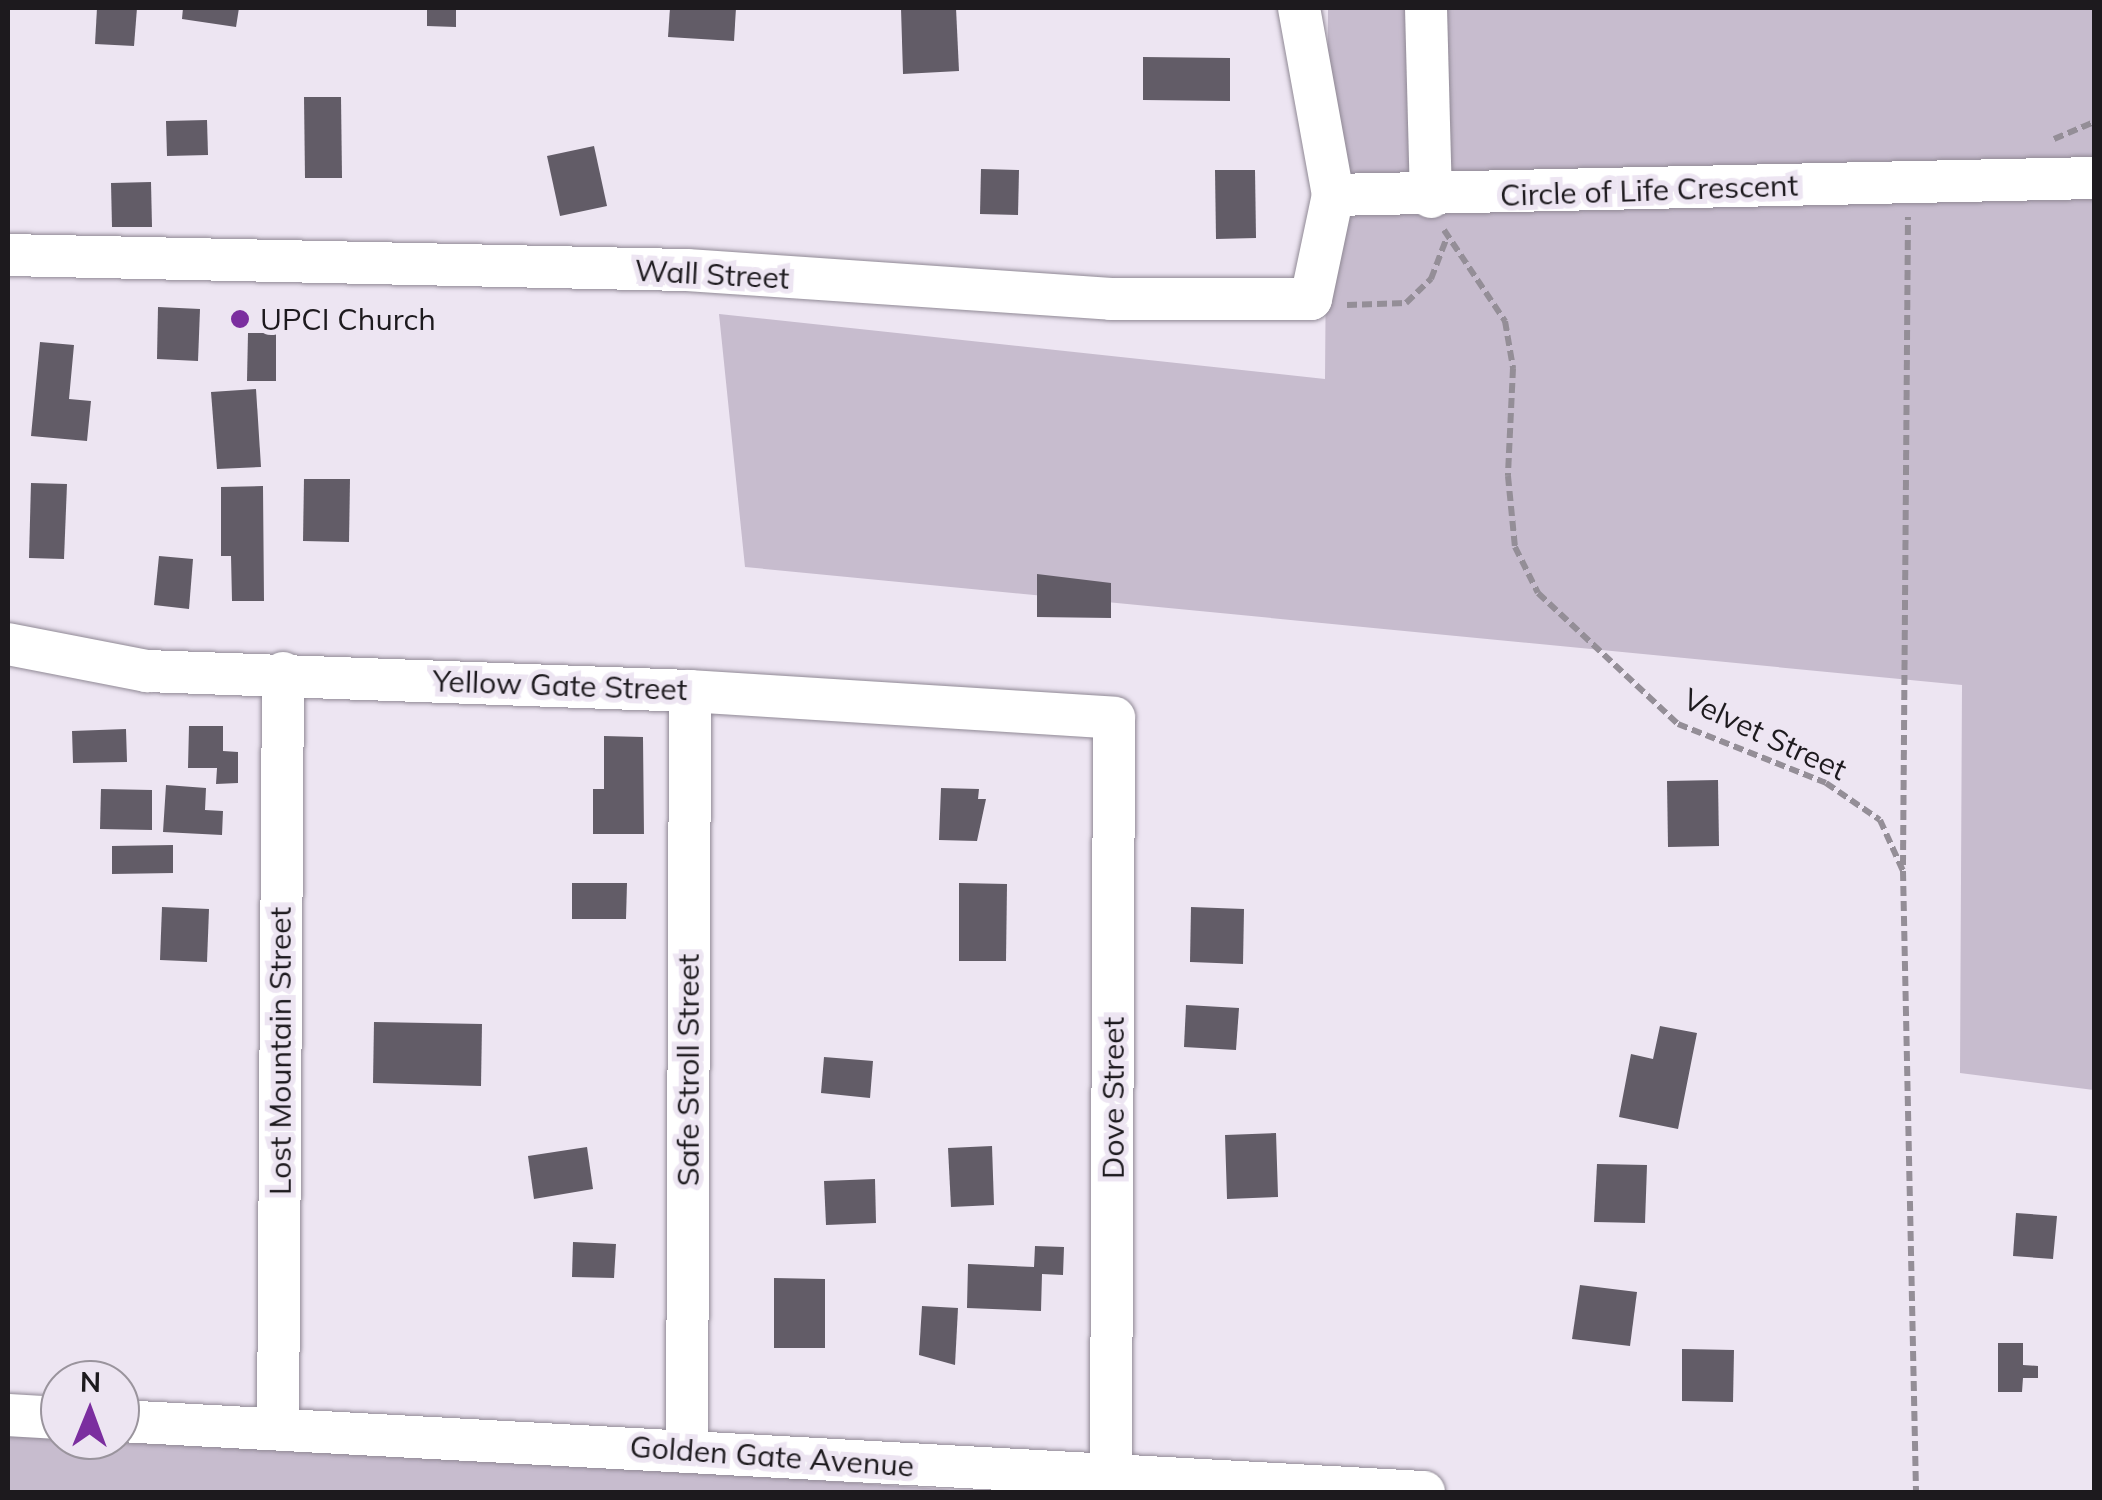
<!DOCTYPE html>
<html>
<head>
<meta charset="utf-8">
<style>
	body { margin:0 }
	#map { position:relative; width:2102px; height:1500px; overflow:hidden; background:#ede5f2; font-family:Mulish,sans-serif }
	div>[style] { position:absolute }
	[style*='--x'] { left:calc(var(--x)*1px); top:calc(var(--y)*1px); width:calc(var(--w)*1px); rotate:calc(var(--a)*1deg) }
	.green>* { inset:0; background:#c7bcce }
	.building>* { inset:0; background:#625c67 }
	.path>* { height:6px; margin-top:-3px; transform-origin:0; background:repeating-linear-gradient(90deg,#948e97 0 10px,transparent 0 15px) }
	.roads { filter:drop-shadow(0 0 2px #908995) drop-shadow(0 0 2px #908995) }
	.minor>* { height:42px; margin:-21px; padding:0 21px; transform-origin:21px; border-radius:21px; background:#fff }
	.dots>* { width:28px; height:28px; translate:-50% -50%; box-sizing:border-box; border:5px solid #ede5f2; border-radius:50% }
	span { translate:-50% -50%; white-space:nowrap; text-align:center; line-height:1.15; -webkit-text-stroke:10px #ede5f2; paint-order:stroke }
	.street-label { font-size:30px; color:#1d1a1e }
	.poi-label { font-size:30px; color:#1d1a1e }
	.left { translate:0 -50%; text-align:left }
	.frame { position:absolute; inset:0; border:10px solid #1d1a1e; pointer-events:none }
	.north { position:absolute; left:40px; top:1360px; width:100px; height:100px; box-sizing:border-box; background:#ede5f2; border:2px solid #9a949d; border-radius:50%; rotate:1deg; font-size:28px; font-weight:700; line-height:40px; text-align:center; color:#1d1a1e }
	.north::after { content:''; display:block; margin:auto; width:35px; height:45px; background:#7b2e9f; clip-path:polygon(50% 0,100% 100%,50% 72%,0 100%) }
</style>
</head>
<body>
<div id="map">
	<div class="green">
		<i style="clip-path:polygon(1328px 8px,2094px 8px,2094px 1090px,1960px 1073px,1962px 685px,745px 567px,719px 314px,1325px 379px)"></i>
		<i style="clip-path:polygon(8px 1423px,60px 1427px,60px 1440px,120px 1440px,120px 1431px,985px 1492px,8px 1492px)"></i>
	</div>
	<div class="building">
		<i style="clip-path:polygon(97px 8px,137px 8px,134px 46px,95px 44px)"></i>
		<i style="clip-path:polygon(183px 8px,239px 8px,236px 27px,182px 19px)"></i>
		<i style="clip-path:polygon(427px 8px,456px 8px,456px 27px,427px 26px)"></i>
		<i style="clip-path:polygon(670px 8px,736px 8px,734px 41px,668px 37px)"></i>
		<i style="clip-path:polygon(901px 8px,956px 8px,959px 71px,903px 74px)"></i>
		<i style="clip-path:polygon(1143px 57px,1230px 58px,1230px 101px,1143px 100px)"></i>
		<i style="clip-path:polygon(304px 97px,341px 97px,342px 178px,305px 178px)"></i>
		<i style="clip-path:polygon(207px 120px,208px 155px,167px 156px,166px 121px)"></i>
		<i style="clip-path:polygon(594px 146px,607px 206px,560px 216px,547px 156px)"></i>
		<i style="clip-path:polygon(981px 169px,1019px 170px,1018px 215px,980px 214px)"></i>
		<i style="clip-path:polygon(1215px 170px,1255px 170px,1256px 238px,1216px 239px)"></i>
		<i style="clip-path:polygon(151px 182px,152px 227px,112px 227px,111px 183px)"></i>
		<i style="clip-path:polygon(158px 307px,200px 309px,198px 361px,157px 359px)"></i>
		<i style="clip-path:polygon(248px 333px,276px 333px,276px 381px,247px 381px)"></i>
		<i style="clip-path:polygon(40px 342px,74px 345px,69px 399px,91px 401px,87px 441px,31px 436px)"></i>
		<i style="clip-path:polygon(256px 389px,261px 467px,217px 469px,211px 392px)"></i>
		<i style="clip-path:polygon(304px 479px,350px 479px,349px 542px,303px 541px)"></i>
		<i style="clip-path:polygon(31px 483px,67px 484px,64px 559px,29px 558px)"></i>
		<i style="clip-path:polygon(263px 486px,264px 601px,232px 601px,231px 556px,221px 556px,221px 487px)"></i>
		<i style="clip-path:polygon(159px 556px,193px 559px,189px 609px,154px 605px)"></i>
		<i style="clip-path:polygon(1037px 574px,1111px 583px,1111px 618px,1037px 617px)"></i>
		<i style="clip-path:polygon(189px 726px,223px 726px,223px 751px,238px 752px,238px 783px,216px 784px,217px 768px,188px 768px)"></i>
		<i style="clip-path:polygon(126px 729px,127px 762px,73px 763px,72px 731px)"></i>
		<i style="clip-path:polygon(604px 736px,643px 737px,644px 834px,593px 834px,593px 789px,604px 789px)"></i>
		<i style="clip-path:polygon(1718px 780px,1719px 846px,1668px 847px,1667px 781px)"></i>
		<i style="clip-path:polygon(166px 785px,206px 788px,205px 810px,223px 811px,222px 835px,163px 832px)"></i>
		<i style="clip-path:polygon(941px 788px,979px 789px,978px 799px,986px 799px,977px 841px,939px 840px)"></i>
		<i style="clip-path:polygon(101px 789px,152px 790px,152px 830px,100px 829px)"></i>
		<i style="clip-path:polygon(173px 845px,173px 873px,112px 874px,112px 846px)"></i>
		<i style="clip-path:polygon(572px 883px,627px 883px,626px 919px,572px 919px)"></i>
		<i style="clip-path:polygon(959px 883px,1007px 884px,1006px 961px,959px 961px)"></i>
		<i style="clip-path:polygon(162px 907px,209px 909px,207px 962px,160px 960px)"></i>
		<i style="clip-path:polygon(1191px 907px,1244px 909px,1243px 964px,1190px 962px)"></i>
		<i style="clip-path:polygon(1186px 1005px,1239px 1008px,1236px 1050px,1184px 1047px)"></i>
		<i style="clip-path:polygon(374px 1022px,482px 1024px,481px 1086px,373px 1083px)"></i>
		<i style="clip-path:polygon(1660px 1026px,1697px 1033px,1678px 1129px,1619px 1117px,1631px 1054px,1653px 1059px)"></i>
		<i style="clip-path:polygon(824px 1057px,873px 1061px,870px 1098px,821px 1093px)"></i>
		<i style="clip-path:polygon(1276px 1133px,1278px 1197px,1227px 1199px,1225px 1135px)"></i>
		<i style="clip-path:polygon(992px 1146px,994px 1205px,951px 1207px,948px 1148px)"></i>
		<i style="clip-path:polygon(587px 1147px,593px 1189px,534px 1199px,528px 1156px)"></i>
		<i style="clip-path:polygon(1597px 1164px,1647px 1165px,1645px 1223px,1594px 1222px)"></i>
		<i style="clip-path:polygon(875px 1179px,876px 1223px,826px 1225px,824px 1181px)"></i>
		<i style="clip-path:polygon(2016px 1213px,2057px 1216px,2053px 1259px,2013px 1256px)"></i>
		<i style="clip-path:polygon(573px 1242px,616px 1244px,614px 1278px,572px 1277px)"></i>
		<i style="clip-path:polygon(1035px 1246px,1064px 1247px,1063px 1275px,1042px 1274px,1041px 1311px,967px 1308px,968px 1264px,1034px 1267px)"></i>
		<i style="clip-path:polygon(774px 1278px,825px 1279px,825px 1348px,774px 1348px)"></i>
		<i style="clip-path:polygon(1580px 1285px,1637px 1292px,1630px 1346px,1572px 1339px)"></i>
		<i style="clip-path:polygon(922px 1306px,958px 1308px,955px 1365px,919px 1355px)"></i>
		<i style="clip-path:polygon(1998px 1343px,2023px 1343px,2023px 1365px,2038px 1366px,2038px 1378px,2023px 1378px,2022px 1392px,1998px 1392px)"></i>
		<i style="clip-path:polygon(1682px 1349px,1734px 1350px,1733px 1402px,1682px 1401px)"></i>
	</div>
	<div class="path">
		<i style="--x:2054;--y:139;--w:43;--a:-23"></i>
		<i style="--x:1444;--y:230;--w:110;--a:56.2"></i>
		<i style="--x:1505;--y:321;--w:48;--a:80.3"></i>
		<i style="--x:1513;--y:368;--w:108;--a:92.7"></i>
		<i style="--x:1508;--y:476;--w:71;--a:84.4"></i>
		<i style="--x:1515;--y:547;--w:51;--a:63.4"></i>
		<i style="--x:1538;--y:593;--w:192;--a:43.1"></i>
		<i style="--x:1678;--y:724;--w:159;--a:21.7"></i>
		<i style="--x:1826;--y:783;--w:65;--a:34.4"></i>
		<i style="--x:1880;--y:820;--w:56;--a:65.7"></i>
		<i style="--x:1903;--y:871;--w:621;--a:88.8"></i>
		<i style="--x:1347;--y:305;--w:59;--a:-1.9"></i>
		<i style="--x:1406;--y:303;--w:35;--a:-44"></i>
		<i style="--x:1431;--y:279;--w:45;--a:-69.1"></i>
		<i style="--x:1903;--y:865;--w:648;--a:-89.56"></i>
	</div>
	<div class="roads">
		<div class="minor">
			<i style="--x:1426;--y:8;--w:189;--a:88.5"></i>
			<i style="--x:1333;--y:195;--w:761;--a:-1.28"></i>
			<i style="--x:8;--y:255;--w:679;--a:1.27"></i>
			<i style="--x:687;--y:270;--w:425;--a:3.9"></i>
			<i style="--x:1111;--y:299;--w:200;--a:0"></i>
			<i style="--x:1311;--y:299;--w:106;--a:-78.1"></i>
			<i style="--x:1333;--y:195;--w:190;--a:-100.3"></i>
			<i style="--x:8;--y:644;--w:142;--a:11"></i>
			<i style="--x:147;--y:671;--w:543;--a:2.11"></i>
			<i style="--x:690;--y:691;--w:425;--a:3.6"></i>
			<i style="--x:1114;--y:718;--w:760;--a:90.23"></i>
			<i style="--x:8;--y:1415;--w:52;--a:3.3"></i>
			<i style="--x:120;--y:1421;--w:1306;--a:3.12"></i>
			<i style="--x:278;--y:1429;--w:756;--a:-89.62"></i>
			<i style="--x:687;--y:1450;--w:759;--a:-89.77"></i>
		</div>
	</div>
	<div class="dots">
		<i style="left:240px;top:319px;background:#7b2e9f"></i>
	</div>
	<div class="street-label">
		<span style="left:1649px;top:190px;rotate:-2deg">Circle of Life Crescent</span>
		<span style="left:712px;top:274px;rotate:3deg">Wall Street</span>
		<span style="left:560px;top:685px;rotate:2deg">Yellow Gate Street</span>
		<span style="left:1765px;top:734px;rotate:25deg">Velvet Street</span>
		<span style="left:280px;top:1051px;rotate:-90deg">Lost Mountain Street</span>
		<span style="left:688px;top:1070px;rotate:-90deg">Safe Stroll Street</span>
		<span style="left:1113px;top:1098px;rotate:-90deg">Dove Street</span>
		<span style="left:772px;top:1456px;rotate:4deg">Golden Gate Avenue</span>
	</div>
	<div class="poi-label">
		<span class="left" style="left:260px;top:319px">UPCI Church</span>
	</div>
	<div class="frame"></div>
	<div class="north">N</div>
</div>
</body>
</html>
